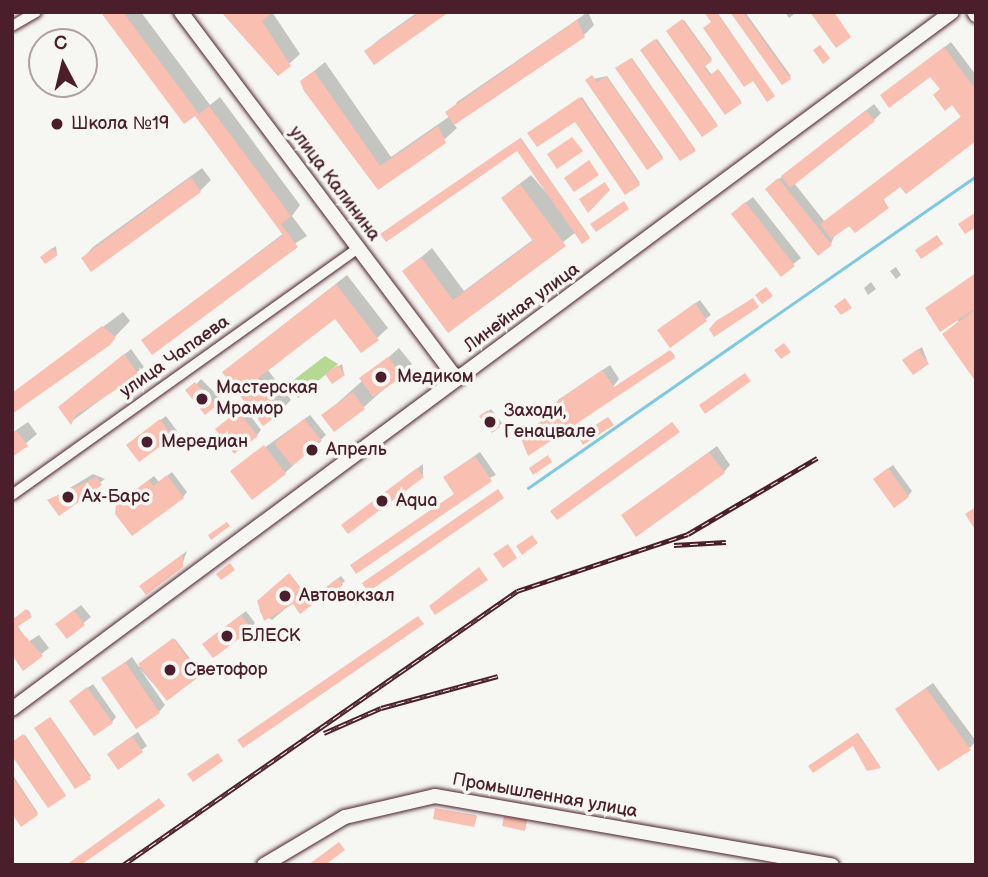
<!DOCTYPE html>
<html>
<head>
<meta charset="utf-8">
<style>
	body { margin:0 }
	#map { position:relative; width:988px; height:877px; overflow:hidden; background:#f6f6f2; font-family:"Balsamiq Sans",sans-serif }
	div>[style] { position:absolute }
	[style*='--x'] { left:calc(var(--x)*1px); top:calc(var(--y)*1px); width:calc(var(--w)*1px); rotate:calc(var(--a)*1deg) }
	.green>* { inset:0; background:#b5d892 }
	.shadow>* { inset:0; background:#0003 }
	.stream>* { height:2.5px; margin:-1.25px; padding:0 1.25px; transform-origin:1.25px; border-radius:1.25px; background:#7fc9e0 }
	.building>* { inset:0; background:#f9bfb0 }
	.roads { filter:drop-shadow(0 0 2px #4a1f2b) drop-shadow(0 0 2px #4a1f2b) }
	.street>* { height:10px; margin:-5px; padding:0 5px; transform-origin:5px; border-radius:5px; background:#f6f6f2 }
	.secondary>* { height:14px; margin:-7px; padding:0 7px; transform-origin:7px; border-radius:7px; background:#f6f6f2 }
	.rail>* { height:5px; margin-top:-2.5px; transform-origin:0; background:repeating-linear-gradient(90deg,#f6f6f2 0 8px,#4a1f2b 0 16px); box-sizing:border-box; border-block:2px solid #4a1f2b }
	.dots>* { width:19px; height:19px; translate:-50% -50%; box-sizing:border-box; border:4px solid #f6f6f2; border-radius:50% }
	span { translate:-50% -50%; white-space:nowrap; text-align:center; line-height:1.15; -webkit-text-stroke:7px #f6f6f2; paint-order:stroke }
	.poi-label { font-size:18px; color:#4a1f2b }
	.left { translate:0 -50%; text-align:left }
	.street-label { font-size:18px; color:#4a1f2b }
	.frame { position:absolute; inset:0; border:14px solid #4a1f2b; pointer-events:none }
	.north { position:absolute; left:28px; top:28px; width:70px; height:70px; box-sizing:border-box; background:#f6f6f2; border:2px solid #b1a0a2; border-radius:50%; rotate:353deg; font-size:19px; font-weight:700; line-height:28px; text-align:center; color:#4a1f2b }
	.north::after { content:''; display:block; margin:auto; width:24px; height:32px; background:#4a1f2b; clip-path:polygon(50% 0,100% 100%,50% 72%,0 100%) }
</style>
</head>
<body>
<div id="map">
	<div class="green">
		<i style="clip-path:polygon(325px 356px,338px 364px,298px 398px,291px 382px)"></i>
	</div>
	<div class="shadow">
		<i style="clip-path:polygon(106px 12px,141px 12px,210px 105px,220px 97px,300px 205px,292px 216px,307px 236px,143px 340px,284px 233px,195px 114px,184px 122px)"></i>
		<i style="clip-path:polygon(226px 12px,272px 12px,300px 54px,278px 74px)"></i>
		<i style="clip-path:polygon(418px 12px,448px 12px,367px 51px,377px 41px)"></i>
		<i style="clip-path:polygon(588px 12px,594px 25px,584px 35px,453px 123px,457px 128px,446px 138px,379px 188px,302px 81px,325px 62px,391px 157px,450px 116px,457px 102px)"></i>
		<i style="clip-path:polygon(706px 12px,717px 12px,774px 95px,713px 22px)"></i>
		<i style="clip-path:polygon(732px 12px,745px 12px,791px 76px,782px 83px)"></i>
		<i style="clip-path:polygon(785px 12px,797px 12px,789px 18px)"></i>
		<i style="clip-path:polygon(684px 20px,712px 59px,704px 65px,712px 75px,719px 70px,741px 101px,725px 112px,668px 32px)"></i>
		<i style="clip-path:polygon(657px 39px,717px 124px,703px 134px,642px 50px)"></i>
		<i style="clip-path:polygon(951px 42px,976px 75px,976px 127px,883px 198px,887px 206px,835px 234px,831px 244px,774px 183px,874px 104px,881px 113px,874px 120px,794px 183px,825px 222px,962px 116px,931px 74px,887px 91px)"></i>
		<i style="clip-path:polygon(632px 58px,695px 149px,681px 159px,619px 68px)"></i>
		<i style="clip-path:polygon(607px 76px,663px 157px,648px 168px,588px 80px)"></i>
		<i style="clip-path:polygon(582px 97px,640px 183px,625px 193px,575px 119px,529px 133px)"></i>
		<i style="clip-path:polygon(521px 138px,589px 236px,582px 241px,576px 232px,449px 330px,405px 271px,432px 248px,464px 291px,534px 239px,503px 198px,514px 188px,531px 175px,557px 205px,517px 148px,383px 234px)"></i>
		<i style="clip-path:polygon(202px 168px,211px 180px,200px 191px,92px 270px,83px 258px,93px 247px)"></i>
		<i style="clip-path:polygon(753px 197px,801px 258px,781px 274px,740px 207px)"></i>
		<i style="clip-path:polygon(56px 246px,57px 254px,45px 254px)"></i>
		<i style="clip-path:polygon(896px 267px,901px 275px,896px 279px,890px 271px)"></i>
		<i style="clip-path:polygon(976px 273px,976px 379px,944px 334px,959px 321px,927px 309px)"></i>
		<i style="clip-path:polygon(347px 275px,388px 328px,377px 338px,335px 316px,267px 369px,291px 400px,281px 410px,224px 372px)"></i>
		<i style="clip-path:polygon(871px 282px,876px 289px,868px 295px,864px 288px)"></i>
		<i style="clip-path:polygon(700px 300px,711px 315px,670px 345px,664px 326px)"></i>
		<i style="clip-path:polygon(123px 312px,130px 321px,109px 343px,16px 391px)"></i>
		<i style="clip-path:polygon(922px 347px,928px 363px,907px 357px)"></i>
		<i style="clip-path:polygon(399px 348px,412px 364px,401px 374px,364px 407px,324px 415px)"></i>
		<i style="clip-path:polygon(131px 349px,144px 367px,71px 422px,67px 401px)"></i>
		<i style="clip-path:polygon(671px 351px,675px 356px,528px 454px,522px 437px,555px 412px,558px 400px,610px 365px,619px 379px,608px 393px)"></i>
		<i style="clip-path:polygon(342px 364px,344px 373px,330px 372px)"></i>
		<i style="clip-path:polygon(201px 379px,221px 399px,206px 412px,189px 393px)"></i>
		<i style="clip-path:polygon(244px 407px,261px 430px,257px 435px,222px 424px)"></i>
		<i style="clip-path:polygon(491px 409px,502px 423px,499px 426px,484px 414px)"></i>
		<i style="clip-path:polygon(310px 415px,326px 435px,285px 473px,232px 471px)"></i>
		<i style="clip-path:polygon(166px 416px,177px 431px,172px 436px,133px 440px)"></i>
		<i style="clip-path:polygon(28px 422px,37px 434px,12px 455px,12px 433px)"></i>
		<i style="clip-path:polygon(717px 446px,730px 465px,724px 472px,623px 515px)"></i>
		<i style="clip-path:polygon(480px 452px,496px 475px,456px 494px,450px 473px)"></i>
		<i style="clip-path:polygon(423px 464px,423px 475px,348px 532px,348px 521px)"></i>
		<i style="clip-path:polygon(893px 465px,912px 491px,908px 496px,880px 474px)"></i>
		<i style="clip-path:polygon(172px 472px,187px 492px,183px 497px,123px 500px,154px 476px,159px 482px)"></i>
		<i style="clip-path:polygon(93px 474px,105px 479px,59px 513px,50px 500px)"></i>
		<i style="clip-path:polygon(187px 551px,182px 565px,146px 582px)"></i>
		<i style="clip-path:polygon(290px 574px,312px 603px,300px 611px,293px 602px,272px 620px,260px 612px,259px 601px)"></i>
		<i style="clip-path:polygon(341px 576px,345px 581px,332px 592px,331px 584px)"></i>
		<i style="clip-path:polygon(81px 605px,91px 617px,67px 636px,64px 618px)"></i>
		<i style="clip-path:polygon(28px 610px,31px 614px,17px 625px,28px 642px,39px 635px,49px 648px,24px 668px,12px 621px)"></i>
		<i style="clip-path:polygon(246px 611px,255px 623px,250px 628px,209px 639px)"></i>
		<i style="clip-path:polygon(175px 639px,201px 673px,167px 699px,140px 669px,165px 705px,159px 712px,104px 678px,132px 657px,139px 667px)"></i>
		<i style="clip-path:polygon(933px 683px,976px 741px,970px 748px,904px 703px)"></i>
		<i style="clip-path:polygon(93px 684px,116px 717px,112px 722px,76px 696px)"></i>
		<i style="clip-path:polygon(51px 718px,91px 776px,76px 787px,36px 728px)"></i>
		<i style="clip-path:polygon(138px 732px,147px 746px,118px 767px,114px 749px)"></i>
		<i style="clip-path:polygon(858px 733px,880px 766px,868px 769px,854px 744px,810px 766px)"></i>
		<i style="clip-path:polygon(25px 735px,65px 794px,49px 806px,12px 743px)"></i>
		<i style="clip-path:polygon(12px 774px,38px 813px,22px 824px,12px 810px)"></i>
		<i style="clip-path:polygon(437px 809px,476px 815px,475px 824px)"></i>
	</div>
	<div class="stream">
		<i style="--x:528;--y:488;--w:546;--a:-34.85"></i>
	</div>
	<div class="building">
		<i style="clip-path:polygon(123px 12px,199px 114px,209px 106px,291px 216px,281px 224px,298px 247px,152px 355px,141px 340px,283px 235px,195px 116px,184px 124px,102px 14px)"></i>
		<i style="clip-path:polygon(221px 12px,273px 12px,262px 21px,291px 66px,278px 76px)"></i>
		<i style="clip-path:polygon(420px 12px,449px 12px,374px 65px,364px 51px)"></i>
		<i style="clip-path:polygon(704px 12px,716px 12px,775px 96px,767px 102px,753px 81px,744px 87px,703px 28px,711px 22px)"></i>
		<i style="clip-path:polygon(730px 12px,743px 12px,791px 79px,782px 85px)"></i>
		<i style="clip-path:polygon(810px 12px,834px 12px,851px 37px,836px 48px)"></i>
		<i style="clip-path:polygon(682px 19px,712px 61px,704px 67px,710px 75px,718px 69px,742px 103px,725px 115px,666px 31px)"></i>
		<i style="clip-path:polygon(577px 20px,585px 37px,454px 125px,445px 112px)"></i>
		<i style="clip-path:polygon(655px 39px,718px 126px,702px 137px,640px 50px)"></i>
		<i style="clip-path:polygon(820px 45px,830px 58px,823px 64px,813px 50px)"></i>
		<i style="clip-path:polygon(944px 47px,976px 90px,976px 141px,906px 194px,900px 187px,883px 200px,889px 208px,855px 233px,849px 226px,831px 239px,820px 224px,961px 117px,952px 105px,945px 111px,933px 95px,940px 89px,930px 77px,889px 108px,880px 95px)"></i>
		<i style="clip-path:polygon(631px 58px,696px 151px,680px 161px,615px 68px)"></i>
		<i style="clip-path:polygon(314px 71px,380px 166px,438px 126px,446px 143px,378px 190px,304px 91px,300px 81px)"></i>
		<i style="clip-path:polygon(592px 75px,597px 82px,606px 76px,663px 159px,647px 170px,585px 80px)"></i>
		<i style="clip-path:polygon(580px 97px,640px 185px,625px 195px,575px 122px,537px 147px,527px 133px)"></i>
		<i style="clip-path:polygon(866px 110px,875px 121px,790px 188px,781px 176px)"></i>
		<i style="clip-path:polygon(572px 137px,583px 151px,557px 169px,547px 154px)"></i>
		<i style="clip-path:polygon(520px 138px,590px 238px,582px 244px,517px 151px,386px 242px,380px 234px)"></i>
		<i style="clip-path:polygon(589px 160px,599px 175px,574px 192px,564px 178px)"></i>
		<i style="clip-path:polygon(191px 177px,201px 192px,91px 272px,81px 258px)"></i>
		<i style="clip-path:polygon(778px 178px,832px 245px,818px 256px,765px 189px)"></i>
		<i style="clip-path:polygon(605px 182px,610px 190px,588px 213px,579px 199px)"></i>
		<i style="clip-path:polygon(520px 184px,566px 246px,448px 333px,402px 271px,421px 257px,453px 300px,533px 241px,501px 198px)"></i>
		<i style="clip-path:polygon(624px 201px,629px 209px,596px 232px,590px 224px)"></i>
		<i style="clip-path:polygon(745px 202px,795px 266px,781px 277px,731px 214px)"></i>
		<i style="clip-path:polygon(976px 212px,976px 227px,965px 234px,958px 224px)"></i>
		<i style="clip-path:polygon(937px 235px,943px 244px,921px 259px,915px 250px)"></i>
		<i style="clip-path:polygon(52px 248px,58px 255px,45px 264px,40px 257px)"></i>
		<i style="clip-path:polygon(976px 273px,976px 308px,940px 332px,925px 308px)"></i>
		<i style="clip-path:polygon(336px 284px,379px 340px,361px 353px,335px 319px,257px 379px,282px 412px,263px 426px,222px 372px)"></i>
		<i style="clip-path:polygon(766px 287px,773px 296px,762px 304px,755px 295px)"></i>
		<i style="clip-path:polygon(753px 298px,759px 307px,714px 337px,709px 329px,716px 321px)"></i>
		<i style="clip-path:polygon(845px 298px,852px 308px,841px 315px,834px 306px)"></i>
		<i style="clip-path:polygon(695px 303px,707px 321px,670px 348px,657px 330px)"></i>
		<i style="clip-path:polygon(976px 309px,976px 382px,942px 334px)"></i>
		<i style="clip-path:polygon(102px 326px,116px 337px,110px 345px,12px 414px,12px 393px)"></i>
		<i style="clip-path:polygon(784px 343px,791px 352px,781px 359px,774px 350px)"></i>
		<i style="clip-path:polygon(918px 349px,929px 364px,913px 375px,902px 360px)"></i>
		<i style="clip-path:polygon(670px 350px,675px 358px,528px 456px,520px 436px,553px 413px,549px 407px,602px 370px,614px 387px)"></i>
		<i style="clip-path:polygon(124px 354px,139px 375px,76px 415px,71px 425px,58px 407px)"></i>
		<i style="clip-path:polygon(388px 357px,403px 376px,373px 397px,359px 378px)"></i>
		<i style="clip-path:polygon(338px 365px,345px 375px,332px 384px,325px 374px)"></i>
		<i style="clip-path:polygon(745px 373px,751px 381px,705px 414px,699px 405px)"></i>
		<i style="clip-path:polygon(195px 382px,217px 405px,205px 415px,185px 390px)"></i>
		<i style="clip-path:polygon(353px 392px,365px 409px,334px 432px,321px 415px)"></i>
		<i style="clip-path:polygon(488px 410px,500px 427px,492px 433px,479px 416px)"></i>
		<i style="clip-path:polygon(238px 411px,258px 436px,234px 454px,215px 429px)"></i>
		<i style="clip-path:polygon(608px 417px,614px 425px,583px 445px,578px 436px)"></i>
		<i style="clip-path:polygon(160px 419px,173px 437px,139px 462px,126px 445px)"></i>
		<i style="clip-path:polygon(304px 419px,322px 441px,292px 466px,274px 443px)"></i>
		<i style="clip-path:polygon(672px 422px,680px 432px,557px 520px,550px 511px)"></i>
		<i style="clip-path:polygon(17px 431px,28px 446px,12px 457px,12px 434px)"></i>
		<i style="clip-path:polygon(264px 445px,286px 474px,252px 500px,230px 471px)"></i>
		<i style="clip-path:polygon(709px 452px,725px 473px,636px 537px,621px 515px)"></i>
		<i style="clip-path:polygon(548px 455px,552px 462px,533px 475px,529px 468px)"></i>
		<i style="clip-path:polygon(475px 456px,492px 481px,356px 574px,350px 565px,454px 494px,443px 477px)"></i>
		<i style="clip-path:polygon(417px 468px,424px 477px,348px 534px,341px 525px)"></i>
		<i style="clip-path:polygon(888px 468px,909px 497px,894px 508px,873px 479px)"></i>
		<i style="clip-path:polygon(167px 475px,184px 498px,132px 536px,115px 514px,116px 504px,149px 480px,153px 486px)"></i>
		<i style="clip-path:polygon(97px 477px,102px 485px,59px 516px,47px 500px)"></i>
		<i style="clip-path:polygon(498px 489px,504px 498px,368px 592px,362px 583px)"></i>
		<i style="clip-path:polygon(976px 507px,976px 531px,965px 514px)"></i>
		<i style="clip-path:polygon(227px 522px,230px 526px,211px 540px,208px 535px)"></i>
		<i style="clip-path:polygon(532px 535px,538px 543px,522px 555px,516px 546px)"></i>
		<i style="clip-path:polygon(508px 544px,517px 558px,503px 568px,493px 554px)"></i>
		<i style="clip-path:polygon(183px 554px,183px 567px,146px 595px,139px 586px)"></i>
		<i style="clip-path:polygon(230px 563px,235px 570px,221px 580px,216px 574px)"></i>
		<i style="clip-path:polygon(479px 567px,488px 580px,435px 615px,429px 606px)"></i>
		<i style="clip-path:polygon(289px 573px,312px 605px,300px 614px,293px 604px,264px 621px,257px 601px)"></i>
		<i style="clip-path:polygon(338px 578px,343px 585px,332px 594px,326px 587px)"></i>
		<i style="clip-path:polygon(26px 609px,32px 617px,17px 627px,43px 656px,23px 671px,12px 655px,12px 620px)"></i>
		<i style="clip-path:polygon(74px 610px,85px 625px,67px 639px,55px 624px)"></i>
		<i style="clip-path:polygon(241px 615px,252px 629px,213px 658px,202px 644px)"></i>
		<i style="clip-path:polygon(418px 616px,424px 624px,243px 748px,237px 740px)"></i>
		<i style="clip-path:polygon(173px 638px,201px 675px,167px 701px,138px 664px)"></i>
		<i style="clip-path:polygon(125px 662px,160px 713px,136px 729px,101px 678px)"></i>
		<i style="clip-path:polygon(87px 687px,113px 723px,94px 736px,69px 701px)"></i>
		<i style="clip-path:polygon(926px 688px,971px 750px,938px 771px,895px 709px)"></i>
		<i style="clip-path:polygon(50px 717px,91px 779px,75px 789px,34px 728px)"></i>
		<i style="clip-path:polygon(857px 733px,881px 768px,867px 771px,853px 746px,813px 773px,808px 766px)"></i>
		<i style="clip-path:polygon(23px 734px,66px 796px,48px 808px,12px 756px,12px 742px)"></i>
		<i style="clip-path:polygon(132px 736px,143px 752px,118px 770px,107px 754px)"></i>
		<i style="clip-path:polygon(218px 753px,223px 761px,193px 782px,187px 774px)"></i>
		<i style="clip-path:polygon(12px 776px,38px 815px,21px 827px,12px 814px)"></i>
		<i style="clip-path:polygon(159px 798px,165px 806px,81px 865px,66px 865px)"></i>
		<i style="clip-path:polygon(435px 808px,477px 816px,474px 827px,433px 819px)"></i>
		<i style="clip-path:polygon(504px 816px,527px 820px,525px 831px,502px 826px)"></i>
		<i style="clip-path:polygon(339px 842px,345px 850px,325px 865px,308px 865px)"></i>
	</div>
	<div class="roads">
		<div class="street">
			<i style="--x:12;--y:26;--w:28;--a:-30"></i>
			<i style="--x:12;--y:495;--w:425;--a:-35.5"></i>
		</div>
		<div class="secondary">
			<i style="--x:181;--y:12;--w:459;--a:53.1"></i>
			<i style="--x:974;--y:12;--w:4;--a:56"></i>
			<i style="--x:12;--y:709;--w:1170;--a:-36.56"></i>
			<i style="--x:264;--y:865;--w:94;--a:-30.7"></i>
			<i style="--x:345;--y:817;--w:92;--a:-13.1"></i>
			<i style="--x:435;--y:796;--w:403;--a:9.9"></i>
		</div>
	</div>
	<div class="rail">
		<i style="--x:674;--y:545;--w:52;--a:-3.3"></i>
		<i style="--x:324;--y:733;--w:62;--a:-23.7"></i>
		<i style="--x:381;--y:708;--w:121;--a:-15.3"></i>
		<i style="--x:123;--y:865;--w:480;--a:-34.8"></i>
		<i style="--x:517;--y:591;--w:180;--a:-18.4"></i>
		<i style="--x:688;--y:534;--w:150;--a:-30.5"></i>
	</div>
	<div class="dots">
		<i style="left:57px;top:124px;background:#4a1f2b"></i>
		<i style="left:381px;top:377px;background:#4a1f2b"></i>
		<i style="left:202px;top:399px;background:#4a1f2b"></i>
		<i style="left:490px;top:422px;background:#4a1f2b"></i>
		<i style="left:147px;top:442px;background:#4a1f2b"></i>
		<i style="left:312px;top:450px;background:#4a1f2b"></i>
		<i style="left:68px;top:497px;background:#4a1f2b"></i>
		<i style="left:382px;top:501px;background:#4a1f2b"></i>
		<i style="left:285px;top:596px;background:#4a1f2b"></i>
		<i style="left:227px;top:636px;background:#4a1f2b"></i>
		<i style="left:170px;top:670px;background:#4a1f2b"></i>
	</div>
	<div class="poi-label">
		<span class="left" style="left:71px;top:124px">Школа №19</span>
		<span class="left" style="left:397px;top:377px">Медиком</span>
		<span class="left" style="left:216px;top:399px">Мастерская<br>Мрамор</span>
		<span class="left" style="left:504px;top:422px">Заходи,<br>Генацвале</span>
		<span class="left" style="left:161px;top:442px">Мередиан</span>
		<span class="left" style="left:326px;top:450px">Апрель</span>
		<span class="left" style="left:82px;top:497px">Ах-Барс</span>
		<span class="left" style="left:396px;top:501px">Aqua</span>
		<span class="left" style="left:299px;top:596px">Автовокзал</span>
		<span class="left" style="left:241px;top:636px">БЛЕСК</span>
		<span class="left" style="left:184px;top:670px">Светофор</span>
	</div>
	<div class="street-label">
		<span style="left:334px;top:184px;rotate:53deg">улица Калинина</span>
		<span style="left:522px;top:308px;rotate:-36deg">Линейная улица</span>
		<span style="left:175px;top:357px;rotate:-35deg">улица Чапаева</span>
		<span style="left:545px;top:796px;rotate:10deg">Промышленная улица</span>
	</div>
	<div class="frame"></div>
	<div class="north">С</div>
</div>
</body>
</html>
